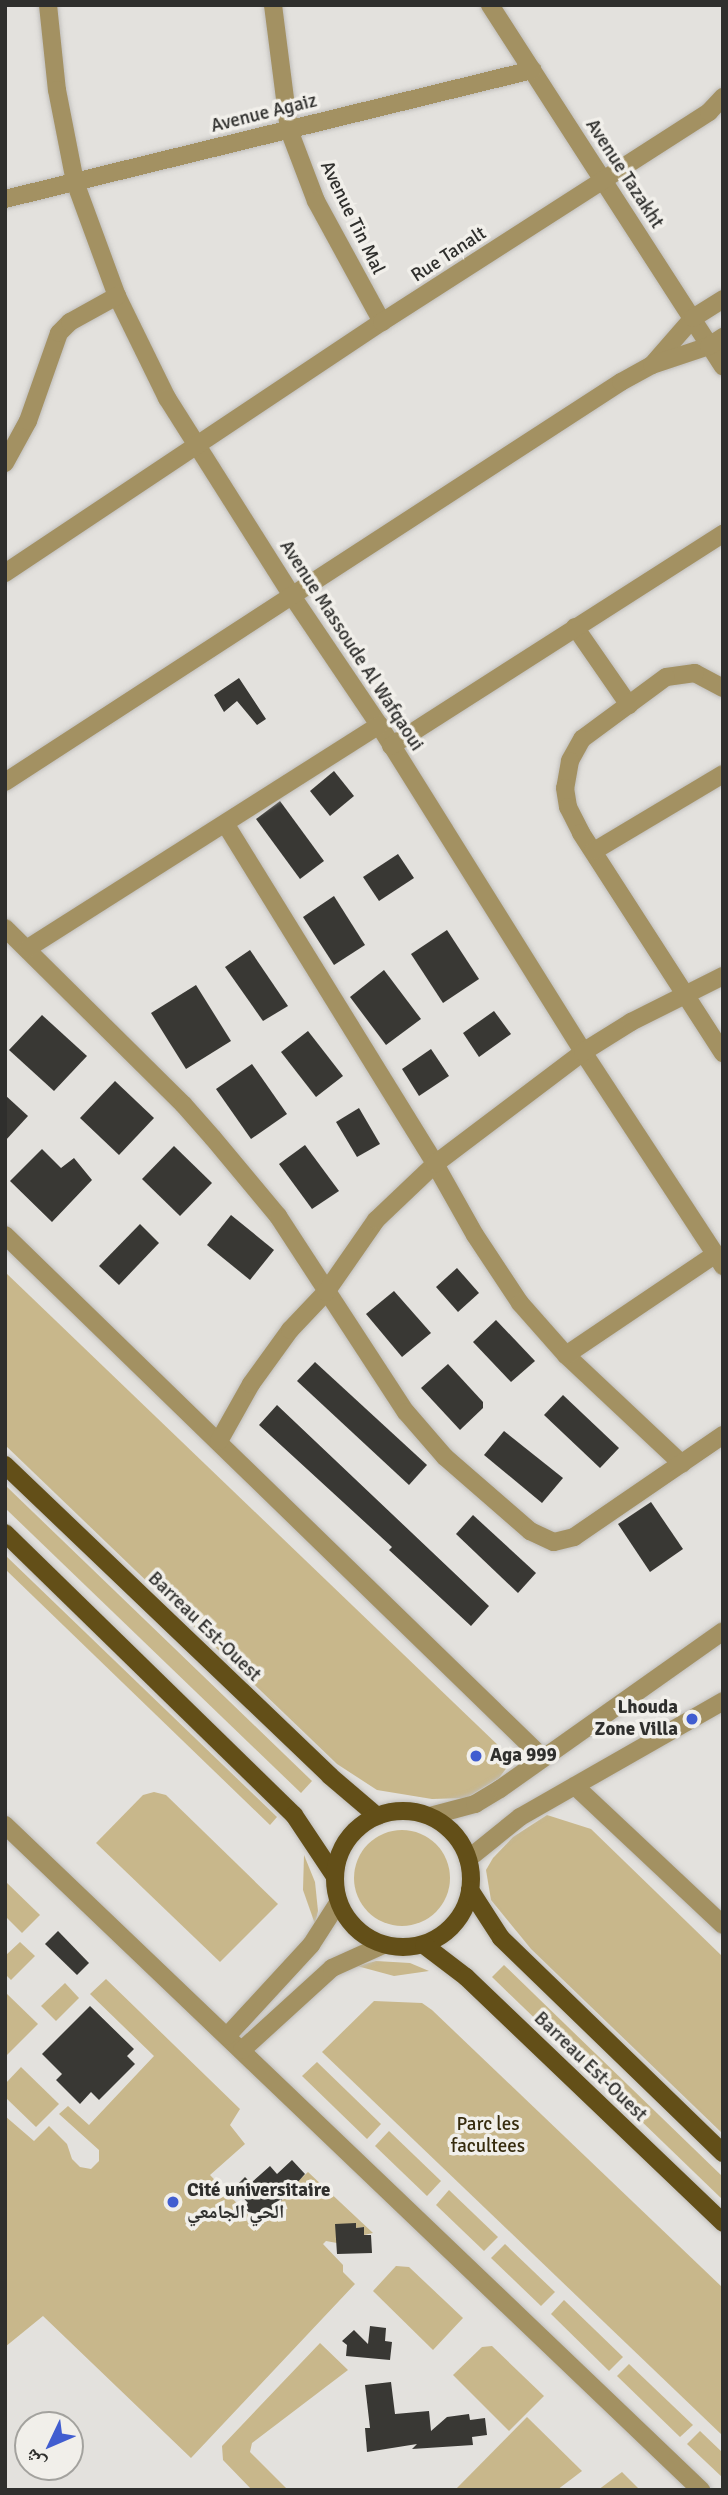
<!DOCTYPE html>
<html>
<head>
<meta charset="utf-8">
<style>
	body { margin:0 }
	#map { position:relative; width:728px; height:2495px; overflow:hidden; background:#e3e1dd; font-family:Signika,"Noto Naskh Arabic",sans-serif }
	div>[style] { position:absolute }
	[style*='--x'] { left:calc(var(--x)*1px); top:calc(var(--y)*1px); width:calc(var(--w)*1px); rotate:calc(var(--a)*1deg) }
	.green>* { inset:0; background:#c8b78b }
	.round { border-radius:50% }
	.building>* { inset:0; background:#393834 }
	.roads { filter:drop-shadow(0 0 2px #bfbdba) drop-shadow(0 0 2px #bfbdba) }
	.minor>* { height:18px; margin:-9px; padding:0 9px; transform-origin:9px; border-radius:9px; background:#a39162 }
	.primary>* { height:18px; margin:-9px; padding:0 9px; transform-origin:9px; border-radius:9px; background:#634f18 }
	.primary>.ring { margin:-9px; padding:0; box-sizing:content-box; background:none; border:18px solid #634f18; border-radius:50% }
	.dots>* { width:19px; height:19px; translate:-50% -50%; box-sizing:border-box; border:4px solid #f1efea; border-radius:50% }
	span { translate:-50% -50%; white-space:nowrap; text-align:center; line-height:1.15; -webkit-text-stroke:7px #f1efea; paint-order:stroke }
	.street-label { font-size:19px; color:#2f2f2d }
	.poi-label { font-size:19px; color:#2f2f2d; font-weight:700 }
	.right { translate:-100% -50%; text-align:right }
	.left { translate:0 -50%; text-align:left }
	.park-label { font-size:19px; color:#362b0d }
	.frame { position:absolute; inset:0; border:7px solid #2f2f2d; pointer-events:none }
	.north { position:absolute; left:14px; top:2411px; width:70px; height:70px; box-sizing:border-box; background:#f1efea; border:2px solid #a3a29e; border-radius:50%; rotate:226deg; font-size:19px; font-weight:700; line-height:28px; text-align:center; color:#2f2f2d }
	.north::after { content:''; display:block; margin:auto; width:24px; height:32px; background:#415dd0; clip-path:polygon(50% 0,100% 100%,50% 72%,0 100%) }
</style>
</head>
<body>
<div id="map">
	<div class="green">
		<i style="clip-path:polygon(5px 1272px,502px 1749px,508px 1757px,508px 1766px,499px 1778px,466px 1798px,432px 1799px,377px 1790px,337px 1764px,5px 1445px)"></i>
		<i style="clip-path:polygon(5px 1485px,312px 1781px,301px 1793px,5px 1508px)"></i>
		<i style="clip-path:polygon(5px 1555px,277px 1817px,270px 1825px,5px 1569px)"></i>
		<i style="clip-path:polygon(154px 1792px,166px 1795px,278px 1904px,220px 1962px,96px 1843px,143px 1795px)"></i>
		<i style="clip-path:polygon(547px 1815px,591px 1829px,723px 1957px,723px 2134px,531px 1949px,491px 1900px,486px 1870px,493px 1858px,513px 1837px)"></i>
		<i class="round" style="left:354px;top:1830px;width:96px;height:96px"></i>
		<i style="clip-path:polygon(304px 1855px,315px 1882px,318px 1911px,315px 1924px,303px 1890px)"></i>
		<i style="clip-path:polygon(5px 1881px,40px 1915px,22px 1933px,5px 1916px)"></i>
		<i style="clip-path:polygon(20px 1942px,35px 1956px,11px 1980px,5px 1974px,5px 1956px)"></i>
		<i style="clip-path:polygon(376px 1961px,410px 1963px,429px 1971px,394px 1976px,357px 1966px)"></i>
		<i style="clip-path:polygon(504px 1965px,723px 2177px,723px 2200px,492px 1977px)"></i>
		<i style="clip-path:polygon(106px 1979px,240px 2109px,230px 2125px,245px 2144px,210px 2175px,250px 2217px,254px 2220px,266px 2209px,270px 2212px,284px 2198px,282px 2196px,308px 2172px,373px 2233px,364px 2235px,364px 2227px,356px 2228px,337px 2243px,326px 2241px,323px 2244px,343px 2265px,343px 2272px,355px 2284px,191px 2458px,43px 2316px,5px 2347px,5px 2116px,34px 2141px,49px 2126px,67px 2144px,72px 2159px,80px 2167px,91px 2169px,99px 2161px,99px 2150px,59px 2114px,68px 2106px,89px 2125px,154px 2056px,90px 1994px)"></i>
		<i style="clip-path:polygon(65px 1983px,79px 1998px,56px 2021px,41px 2006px)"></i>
		<i style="clip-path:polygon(5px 1992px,38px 2024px,5px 2057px)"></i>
		<i style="clip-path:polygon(374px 2001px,422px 2003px,432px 2010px,723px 2288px,723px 2436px,322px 2052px)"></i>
		<i style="clip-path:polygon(317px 2062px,381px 2124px,367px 2139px,302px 2076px)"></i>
		<i style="clip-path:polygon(21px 2067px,59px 2104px,36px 2127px,5px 2097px,5px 2084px)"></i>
		<i style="clip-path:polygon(389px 2131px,441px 2181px,427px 2196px,375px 2146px)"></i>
		<i style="clip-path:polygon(449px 2190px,498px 2237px,484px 2251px,436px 2205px)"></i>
		<i style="clip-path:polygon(505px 2244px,555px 2292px,541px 2306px,491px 2258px)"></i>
		<i style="clip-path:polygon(396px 2266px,409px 2267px,463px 2318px,433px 2350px,373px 2291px)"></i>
		<i style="clip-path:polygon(564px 2300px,623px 2357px,609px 2371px,551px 2314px)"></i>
		<i style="clip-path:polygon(320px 2343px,348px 2370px,252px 2443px,250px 2452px,288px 2490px,252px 2490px,223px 2460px,222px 2446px)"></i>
		<i style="clip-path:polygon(492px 2346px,544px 2396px,509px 2431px,453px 2375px,482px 2347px)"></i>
		<i style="clip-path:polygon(629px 2364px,693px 2425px,680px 2437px,617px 2376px)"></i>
		<i style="clip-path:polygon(527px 2417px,582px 2471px,557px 2490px,455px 2490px)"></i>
		<i style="clip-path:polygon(700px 2431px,723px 2453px,723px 2478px,687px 2444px)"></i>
		<i style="clip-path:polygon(622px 2472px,640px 2490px,598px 2490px)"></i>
	</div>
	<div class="building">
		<i style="clip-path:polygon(239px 678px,266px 719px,257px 725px,237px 701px,224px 712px,214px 695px)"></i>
		<i style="clip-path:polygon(334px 771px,354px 796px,330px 816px,310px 791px)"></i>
		<i style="clip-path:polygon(280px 801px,324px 861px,300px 879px,256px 819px)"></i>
		<i style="clip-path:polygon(398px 854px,414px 878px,379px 901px,363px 877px)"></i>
		<i style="clip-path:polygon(334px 896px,365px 945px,334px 965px,303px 917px)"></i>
		<i style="clip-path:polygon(447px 930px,479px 979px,443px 1003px,411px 954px)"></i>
		<i style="clip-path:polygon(250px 950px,288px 1006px,263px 1021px,225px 967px)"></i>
		<i style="clip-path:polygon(384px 970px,421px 1019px,386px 1045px,350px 997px)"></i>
		<i style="clip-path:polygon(196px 985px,231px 1041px,186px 1069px,151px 1013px)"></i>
		<i style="clip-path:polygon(494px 1011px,511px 1034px,479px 1057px,463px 1033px)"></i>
		<i style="clip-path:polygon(42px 1015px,87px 1056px,54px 1091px,9px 1050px)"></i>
		<i style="clip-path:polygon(308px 1031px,343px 1076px,316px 1097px,281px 1052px)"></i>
		<i style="clip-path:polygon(431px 1049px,449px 1076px,419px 1096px,402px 1069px)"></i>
		<i style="clip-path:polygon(252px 1064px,287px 1114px,251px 1139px,216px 1089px)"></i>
		<i style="clip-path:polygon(115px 1081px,154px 1118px,119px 1155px,80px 1118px)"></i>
		<i style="clip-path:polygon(5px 1095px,28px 1116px,5px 1141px)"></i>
		<i style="clip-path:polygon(359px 1108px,380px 1144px,357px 1157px,336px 1122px)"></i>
		<i style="clip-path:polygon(305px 1145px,339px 1191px,312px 1209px,279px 1164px)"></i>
		<i style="clip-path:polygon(174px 1146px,212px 1183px,180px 1216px,142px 1179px)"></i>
		<i style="clip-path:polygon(42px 1149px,61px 1168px,74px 1158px,92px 1180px,52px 1222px,10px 1181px)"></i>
		<i style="clip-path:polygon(231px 1215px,274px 1250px,250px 1280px,207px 1245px)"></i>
		<i style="clip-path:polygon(140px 1224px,159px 1243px,119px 1285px,99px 1266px)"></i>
		<i style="clip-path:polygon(457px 1268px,479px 1293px,458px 1312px,436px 1287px)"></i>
		<i style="clip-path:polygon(394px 1291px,431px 1333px,402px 1357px,366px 1314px)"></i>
		<i style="clip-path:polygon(496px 1320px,535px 1361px,511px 1382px,473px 1342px)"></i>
		<i style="clip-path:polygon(315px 1362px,427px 1465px,409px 1485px,297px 1381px)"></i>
		<i style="clip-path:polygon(448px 1364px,483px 1402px,483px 1408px,460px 1430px,421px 1388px)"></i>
		<i style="clip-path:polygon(563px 1395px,619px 1448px,600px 1468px,544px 1415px)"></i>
		<i style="clip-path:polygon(277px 1405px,489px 1606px,471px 1626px,389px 1550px,392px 1547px,259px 1425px)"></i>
		<i style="clip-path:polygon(504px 1431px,563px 1478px,542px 1503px,484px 1455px)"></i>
		<i style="clip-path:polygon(651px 1502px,683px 1549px,650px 1572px,618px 1524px)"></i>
		<i style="clip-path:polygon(473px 1515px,536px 1573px,518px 1593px,456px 1534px)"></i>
		<i style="clip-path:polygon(58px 1931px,89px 1963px,77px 1975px,45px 1944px)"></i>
		<i style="clip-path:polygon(90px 2006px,134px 2049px,127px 2056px,135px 2064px,99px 2100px,91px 2092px,80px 2104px,56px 2080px,62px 2074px,42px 2054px)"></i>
		<i style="clip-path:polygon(292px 2160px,305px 2174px,270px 2213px,266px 2209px,255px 2219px,244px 2207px,248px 2203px,234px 2188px,245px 2177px,251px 2183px,270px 2166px,277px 2174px)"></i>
		<i style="clip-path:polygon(356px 2223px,356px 2228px,364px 2227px,364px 2235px,371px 2235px,372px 2253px,337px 2254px,335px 2224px)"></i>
		<i style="clip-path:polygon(370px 2326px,386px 2328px,385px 2341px,392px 2342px,390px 2360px,346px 2356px,347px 2345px,342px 2341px,354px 2330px,368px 2344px)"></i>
		<i style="clip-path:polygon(391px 2382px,395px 2414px,429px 2411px,431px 2431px,447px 2417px,469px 2414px,470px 2420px,485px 2418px,487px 2435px,472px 2437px,473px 2445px,412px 2449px,417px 2444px,367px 2452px,365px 2428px,370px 2428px,365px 2385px)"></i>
	</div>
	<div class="roads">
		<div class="minor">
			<i style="--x:48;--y:5;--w:85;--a:84"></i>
			<i style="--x:57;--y:90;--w:94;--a:78.9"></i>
			<i style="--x:75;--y:182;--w:121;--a:69.8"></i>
			<i style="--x:117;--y:296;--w:114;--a:63.9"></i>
			<i style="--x:167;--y:398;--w:234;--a:57.7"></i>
			<i style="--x:292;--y:596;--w:156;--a:56"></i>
			<i style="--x:379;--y:725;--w:385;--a:58"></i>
			<i style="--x:583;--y:1052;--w:256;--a:56.8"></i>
			<i style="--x:273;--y:5;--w:126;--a:82.7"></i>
			<i style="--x:289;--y:130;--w:76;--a:69.2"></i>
			<i style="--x:316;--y:201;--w:138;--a:61.4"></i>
			<i style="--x:490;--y:5;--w:430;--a:57.2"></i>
			<i style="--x:5;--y:199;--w:543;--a:-13.75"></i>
			<i style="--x:652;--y:365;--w:62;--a:-48.9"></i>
			<i style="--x:693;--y:318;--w:36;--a:-32"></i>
			<i style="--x:5;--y:463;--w:48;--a:-61.3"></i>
			<i style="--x:28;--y:421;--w:93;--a:-70.6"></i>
			<i style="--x:59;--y:333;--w:16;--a:-45"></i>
			<i style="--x:70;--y:322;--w:54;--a:-29"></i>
			<i style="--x:5;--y:573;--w:453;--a:-33.7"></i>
			<i style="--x:382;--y:322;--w:389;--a:-32.7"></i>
			<i style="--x:709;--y:112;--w:21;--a:-47"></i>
			<i style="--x:575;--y:627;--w:95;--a:55.3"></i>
			<i style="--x:723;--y:688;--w:32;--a:-152"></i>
			<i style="--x:695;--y:673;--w:29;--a:172"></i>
			<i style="--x:666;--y:677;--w:104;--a:143.6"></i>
			<i style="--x:582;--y:739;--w:25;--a:119"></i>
			<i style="--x:570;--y:761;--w:27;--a:100"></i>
			<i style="--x:565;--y:788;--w:19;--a:81"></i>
			<i style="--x:568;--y:807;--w:29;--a:63"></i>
			<i style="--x:581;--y:833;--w:262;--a:57.2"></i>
			<i style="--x:391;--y:746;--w:394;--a:-32.6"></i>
			<i style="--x:5;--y:782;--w:734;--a:-33"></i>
			<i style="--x:621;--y:382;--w:35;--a:-29"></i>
			<i style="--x:652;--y:365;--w:60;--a:-18.4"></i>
			<i style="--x:709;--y:346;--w:17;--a:-33"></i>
			<i style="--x:226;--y:825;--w:398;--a:58.3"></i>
			<i style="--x:435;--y:1164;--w:81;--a:60.6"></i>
			<i style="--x:475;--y:1235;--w:82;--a:56.5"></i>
			<i style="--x:520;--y:1303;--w:69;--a:48.5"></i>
			<i style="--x:566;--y:1355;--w:159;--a:43.2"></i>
			<i style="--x:594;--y:851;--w:150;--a:-30.8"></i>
			<i style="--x:5;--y:928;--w:250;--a:44.7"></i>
			<i style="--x:183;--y:1104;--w:45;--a:48.6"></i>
			<i style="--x:213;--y:1138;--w:102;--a:50.2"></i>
			<i style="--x:278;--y:1216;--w:234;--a:56.9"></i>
			<i style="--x:406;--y:1412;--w:60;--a:49.1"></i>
			<i style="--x:445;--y:1457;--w:113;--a:41"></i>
			<i style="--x:530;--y:1531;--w:26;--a:25"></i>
			<i style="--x:554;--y:1542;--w:21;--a:-14"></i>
			<i style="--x:574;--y:1537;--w:181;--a:-34.4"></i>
			<i style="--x:28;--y:948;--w:416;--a:-32.4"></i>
			<i style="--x:5;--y:1235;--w:750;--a:44.19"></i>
			<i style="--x:566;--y:1355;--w:181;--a:-34"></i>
			<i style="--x:219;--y:1441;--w:65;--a:-60.7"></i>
			<i style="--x:251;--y:1384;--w:67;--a:-54.2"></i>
			<i style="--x:290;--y:1330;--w:52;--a:-46.5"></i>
			<i style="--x:326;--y:1292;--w:88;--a:-55.2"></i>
			<i style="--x:376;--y:1220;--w:81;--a:-43.5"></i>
			<i style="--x:435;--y:1164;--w:186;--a:-37.1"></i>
			<i style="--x:583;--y:1052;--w:57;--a:-32"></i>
			<i style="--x:631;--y:1022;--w:103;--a:-26.6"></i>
			<i style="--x:575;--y:1786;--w:203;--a:43.2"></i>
			<i style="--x:430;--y:1816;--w:47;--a:-14.9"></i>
			<i style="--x:475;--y:1804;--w:29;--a:-31"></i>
			<i style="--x:500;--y:1789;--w:273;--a:-35.3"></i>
			<i style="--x:5;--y:1825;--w:963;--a:43.7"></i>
			<i style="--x:468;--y:1859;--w:67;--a:-38.9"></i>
			<i style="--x:520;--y:1817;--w:234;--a:-29.7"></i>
			<i style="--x:227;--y:2036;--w:124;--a:-47.3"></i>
			<i style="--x:311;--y:1945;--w:50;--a:-57.3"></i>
			<i style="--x:242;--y:2050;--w:122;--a:-42.3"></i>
			<i style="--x:332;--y:1968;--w:56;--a:-24.3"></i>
		</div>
		<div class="primary">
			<i style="--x:5;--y:1465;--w:450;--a:43.7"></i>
			<i style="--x:330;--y:1776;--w:62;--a:40.4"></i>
			<i style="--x:5;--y:1533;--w:404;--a:44.3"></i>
			<i style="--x:294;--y:1815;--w:72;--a:56.3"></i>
			<i class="ring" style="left:335px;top:1811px;width:118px;height:118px"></i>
			<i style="--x:470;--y:1890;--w:57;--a:57.1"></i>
			<i style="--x:501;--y:1938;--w:309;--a:44.1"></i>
			<i style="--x:424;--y:1945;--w:53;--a:37.3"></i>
			<i style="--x:466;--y:1977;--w:356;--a:43.7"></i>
		</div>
	</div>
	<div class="dots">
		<i style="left:692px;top:1719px;background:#415dd0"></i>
		<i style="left:476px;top:1756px;background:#415dd0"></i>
		<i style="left:173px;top:2202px;background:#415dd0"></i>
	</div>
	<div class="street-label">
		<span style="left:264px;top:114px;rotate:-14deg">Avenue Agaiz</span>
		<span style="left:624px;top:174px;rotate:57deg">Avenue Tazakht</span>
		<span style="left:352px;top:218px;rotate:64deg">Avenue Tin Mal</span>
		<span style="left:449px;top:255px;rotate:-33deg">Rue Tanalt</span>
		<span style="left:351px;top:646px;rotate:57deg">Avenue Massoude Al Wafqaoui</span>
		<span style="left:204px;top:1627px;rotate:44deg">Barreau Est-Ouest</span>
		<span style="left:590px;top:2067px;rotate:44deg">Barreau Est-Ouest</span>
	</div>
	<div class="poi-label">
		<span class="right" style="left:678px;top:1719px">Lhouda<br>Zone Villa</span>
		<span class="left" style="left:490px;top:1756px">Aga 999</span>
		<span class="left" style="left:187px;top:2202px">Cité universitaire<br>الحي الجامعي</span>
	</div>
	<div class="park-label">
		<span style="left:488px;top:2136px">Parc les<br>facultees</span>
	</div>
	<div class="frame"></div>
	<div class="north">ش</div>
</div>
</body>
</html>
